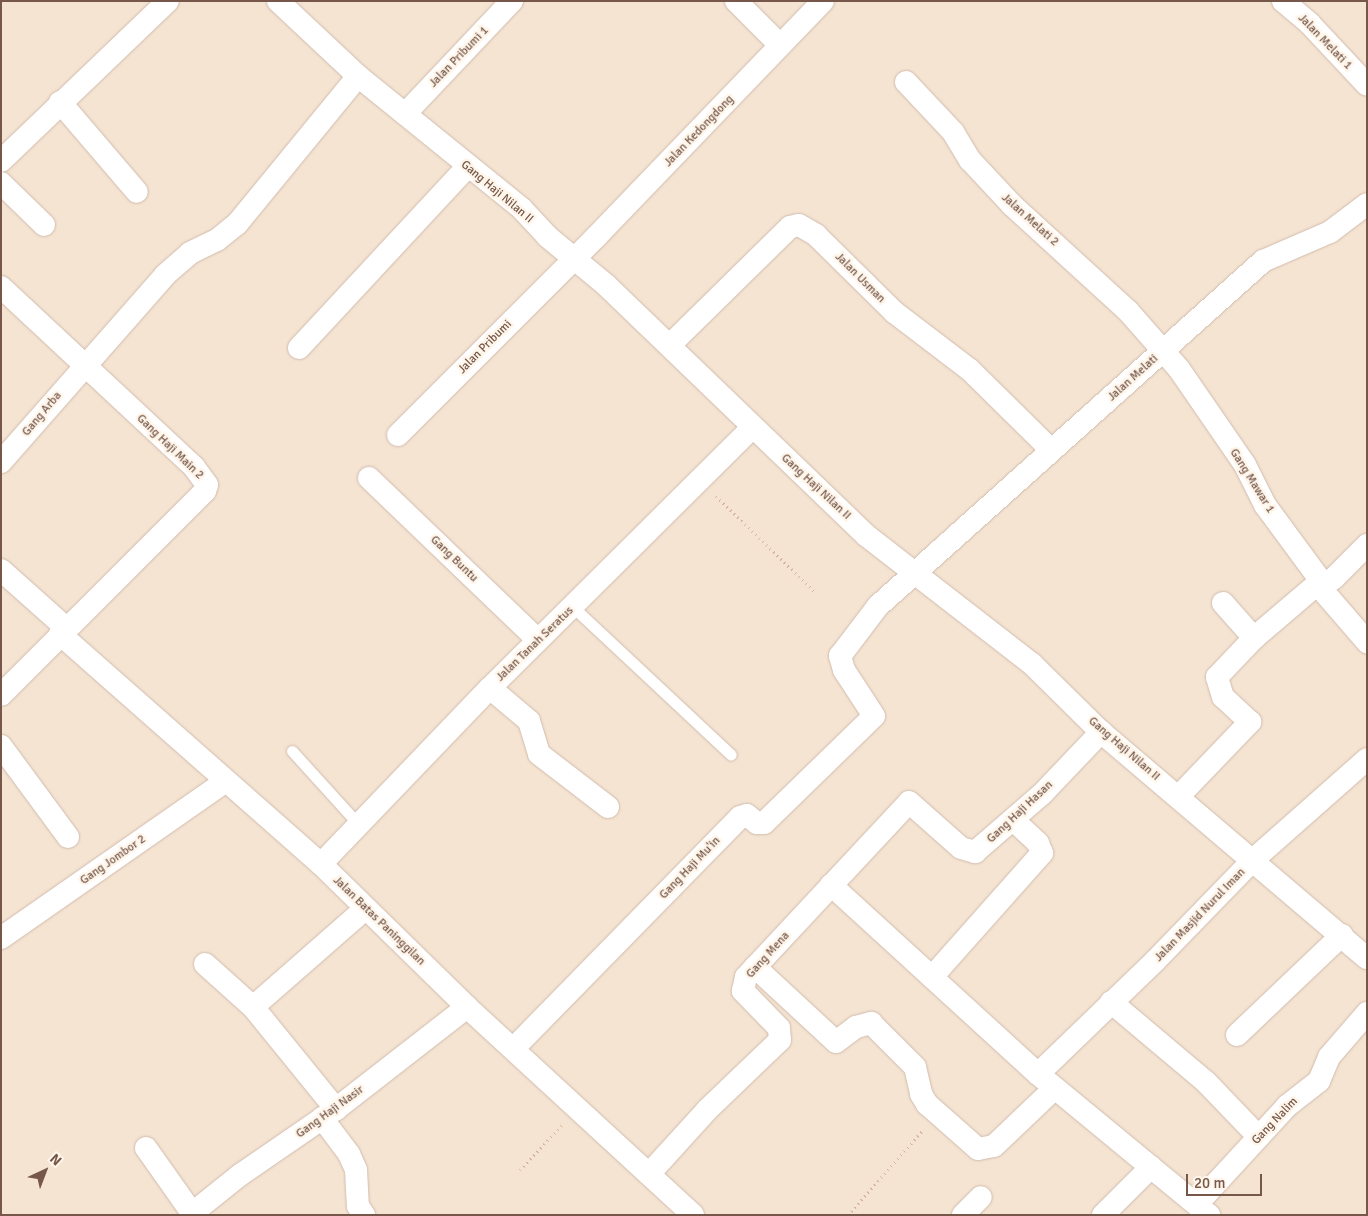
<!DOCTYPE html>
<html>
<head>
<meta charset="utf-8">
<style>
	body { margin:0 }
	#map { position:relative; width:1368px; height:1216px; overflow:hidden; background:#fdf2e4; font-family:Signika,sans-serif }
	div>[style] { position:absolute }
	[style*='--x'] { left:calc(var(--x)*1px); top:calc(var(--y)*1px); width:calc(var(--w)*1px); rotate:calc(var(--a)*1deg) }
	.residential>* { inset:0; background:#f5e4d2 }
	.path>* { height:3px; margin-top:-1.5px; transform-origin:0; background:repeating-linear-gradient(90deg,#d8b29e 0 1px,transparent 0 5px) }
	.roads { filter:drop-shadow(0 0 1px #d1bbad) drop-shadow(0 0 1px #d1bbad) }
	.lane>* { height:11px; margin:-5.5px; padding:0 5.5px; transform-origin:5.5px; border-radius:5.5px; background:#fff }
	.street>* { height:22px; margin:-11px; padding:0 11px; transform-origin:11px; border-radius:11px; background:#fff }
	span { translate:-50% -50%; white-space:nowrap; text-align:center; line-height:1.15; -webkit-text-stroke:5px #fff6eb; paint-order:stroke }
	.street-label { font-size:12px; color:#765749 }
	.frame { position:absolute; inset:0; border:2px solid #765749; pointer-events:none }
	.north { position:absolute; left:20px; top:1146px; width:50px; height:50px; -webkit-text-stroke:4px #fff6eb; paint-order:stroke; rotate:43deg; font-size:14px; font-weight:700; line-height:20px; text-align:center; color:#765749 }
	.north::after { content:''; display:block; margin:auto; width:18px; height:22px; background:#765749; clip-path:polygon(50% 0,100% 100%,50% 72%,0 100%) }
	.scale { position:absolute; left:1186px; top:1174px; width:76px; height:22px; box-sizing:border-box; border:2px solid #765749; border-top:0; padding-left:6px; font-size:15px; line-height:18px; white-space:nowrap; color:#765749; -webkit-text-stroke:4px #fff6eb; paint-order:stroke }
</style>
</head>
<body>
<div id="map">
	<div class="residential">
		<i style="clip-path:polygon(1px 1px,1367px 1px,1367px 1215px,1px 1215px)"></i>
	</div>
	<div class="path">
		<i style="--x:716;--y:496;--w:136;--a:44.1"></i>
		<i style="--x:520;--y:1170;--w:62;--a:-47"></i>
		<i style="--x:848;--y:1215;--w:112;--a:-48.6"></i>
	</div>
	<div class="roads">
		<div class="lane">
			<i style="--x:573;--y:607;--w:216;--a:43.1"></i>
			<i style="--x:292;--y:751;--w:100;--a:47.8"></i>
		</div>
		<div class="street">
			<i style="--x:278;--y:1;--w:110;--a:43.2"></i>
			<i style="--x:358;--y:76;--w:211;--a:39"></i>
			<i style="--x:522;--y:209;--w:38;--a:47"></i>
			<i style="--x:548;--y:237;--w:75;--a:39.6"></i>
			<i style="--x:606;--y:285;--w:362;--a:43.9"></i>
			<i style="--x:867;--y:536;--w:209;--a:37.8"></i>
			<i style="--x:1032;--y:664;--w:97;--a:44.6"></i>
			<i style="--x:1101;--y:732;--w:349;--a:40.4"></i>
			<i style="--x:736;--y:1;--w:62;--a:45"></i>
			<i style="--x:1283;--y:1;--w:35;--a:40"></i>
			<i style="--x:1310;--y:24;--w:83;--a:46.9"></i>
			<i style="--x:906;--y:82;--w:69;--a:46.8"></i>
			<i style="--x:953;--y:132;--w:33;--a:59"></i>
			<i style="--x:970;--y:160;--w:62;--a:47"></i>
			<i style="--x:1012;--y:205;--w:157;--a:42.4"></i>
			<i style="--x:1128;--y:311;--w:77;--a:48.7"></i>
			<i style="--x:1179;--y:369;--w:116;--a:55.5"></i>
			<i style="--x:1245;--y:465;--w:45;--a:63.4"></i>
			<i style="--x:1265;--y:505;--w:94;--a:53.6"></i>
			<i style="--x:1321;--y:581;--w:6;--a:31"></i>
			<i style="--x:1326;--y:584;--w:10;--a:-37"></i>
			<i style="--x:1334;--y:578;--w:47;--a:-45"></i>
			<i style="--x:60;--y:102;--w:118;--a:49.5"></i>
			<i style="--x:405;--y:114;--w:156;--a:-46.6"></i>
			<i style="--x:1;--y:161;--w:231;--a:-43.8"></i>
			<i style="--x:1;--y:183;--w:60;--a:44.3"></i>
			<i style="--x:1;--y:287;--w:264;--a:43"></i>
			<i style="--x:194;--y:467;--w:22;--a:54"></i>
			<i style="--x:207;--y:485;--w:6;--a:108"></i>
			<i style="--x:205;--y:491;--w:288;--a:135"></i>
			<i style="--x:671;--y:344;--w:167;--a:-44.5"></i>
			<i style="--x:790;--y:227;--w:9;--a:-13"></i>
			<i style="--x:799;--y:225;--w:20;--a:30"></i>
			<i style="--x:816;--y:235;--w:110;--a:44.6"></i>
			<i style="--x:894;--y:312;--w:96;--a:37.3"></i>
			<i style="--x:970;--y:370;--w:114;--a:44.6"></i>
			<i style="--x:299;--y:348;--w:247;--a:-47.1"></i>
			<i style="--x:398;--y:435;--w:280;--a:-45"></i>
			<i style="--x:596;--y:237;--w:327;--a:-46.1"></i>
			<i style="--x:1;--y:462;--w:249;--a:-48.7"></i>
			<i style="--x:165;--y:275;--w:33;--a:-41"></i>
			<i style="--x:190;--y:253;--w:30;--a:-26"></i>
			<i style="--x:217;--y:240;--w:26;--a:-39"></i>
			<i style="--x:237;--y:224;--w:191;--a:-50.7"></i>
			<i style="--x:369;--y:478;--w:234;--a:43.8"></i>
			<i style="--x:1;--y:570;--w:87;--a:41.7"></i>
			<i style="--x:1317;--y:584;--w:77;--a:49.2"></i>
			<i style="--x:1223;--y:603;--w:47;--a:48.5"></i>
			<i style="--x:60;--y:634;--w:348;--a:41.4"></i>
			<i style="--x:321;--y:864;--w:204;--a:44.4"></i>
			<i style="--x:467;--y:1007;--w:307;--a:42.6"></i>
			<i style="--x:490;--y:688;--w:51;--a:40.2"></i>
			<i style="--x:529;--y:721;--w:34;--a:73"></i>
			<i style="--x:539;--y:754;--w:87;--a:37.5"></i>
			<i style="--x:1;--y:746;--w:113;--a:53.6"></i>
			<i style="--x:1179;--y:796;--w:103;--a:-46.2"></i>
			<i style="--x:1250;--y:722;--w:37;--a:-137"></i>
			<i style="--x:1223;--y:697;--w:21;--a:-107"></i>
			<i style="--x:1217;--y:677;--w:54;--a:-46.5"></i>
			<i style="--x:1254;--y:638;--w:88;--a:-40.4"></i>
			<i style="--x:321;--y:864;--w:244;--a:-46.2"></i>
			<i style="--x:490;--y:688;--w:369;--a:-44.8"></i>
			<i style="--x:831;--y:885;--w:280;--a:42.4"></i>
			<i style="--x:1038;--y:1074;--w:222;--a:39.5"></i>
			<i style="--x:1;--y:938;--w:273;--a:-34.9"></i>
			<i style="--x:205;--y:964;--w:64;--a:41.9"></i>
			<i style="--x:253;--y:1007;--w:132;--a:50.9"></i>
			<i style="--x:755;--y:967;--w:110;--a:42.8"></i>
			<i style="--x:836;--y:1042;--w:25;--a:-37"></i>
			<i style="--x:856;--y:1027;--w:16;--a:-15"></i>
			<i style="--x:871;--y:1023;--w:62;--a:45"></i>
			<i style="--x:915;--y:1067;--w:28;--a:77"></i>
			<i style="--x:921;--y:1094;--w:12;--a:59"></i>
			<i style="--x:927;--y:1104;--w:68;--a:41.4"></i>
			<i style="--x:978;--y:1149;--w:16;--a:-11"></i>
			<i style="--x:994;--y:1146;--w:84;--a:-43.6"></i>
			<i style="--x:932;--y:977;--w:166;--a:-48.4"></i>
			<i style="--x:1042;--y:853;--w:11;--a:-112"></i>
			<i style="--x:1038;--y:843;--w:34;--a:-137"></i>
			<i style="--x:1111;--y:1002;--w:124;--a:40.1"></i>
			<i style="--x:1206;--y:1082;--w:76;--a:46.1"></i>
			<i style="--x:253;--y:1007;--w:149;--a:-41.2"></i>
			<i style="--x:1237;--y:1035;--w:145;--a:-43.6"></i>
			<i style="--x:514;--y:1048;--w:323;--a:-45.6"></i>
			<i style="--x:740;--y:817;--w:7;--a:-16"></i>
			<i style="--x:747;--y:815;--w:13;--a:39"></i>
			<i style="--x:757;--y:823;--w:7;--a:0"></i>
			<i style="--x:764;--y:823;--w:153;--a:-44.2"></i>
			<i style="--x:874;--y:716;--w:55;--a:-123.1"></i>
			<i style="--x:844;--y:670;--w:15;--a:-106"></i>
			<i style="--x:840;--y:656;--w:63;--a:-52.8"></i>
			<i style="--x:878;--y:606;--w:517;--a:-41.86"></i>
			<i style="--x:1263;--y:261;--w:73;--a:-23.4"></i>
			<i style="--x:1330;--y:232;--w:46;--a:-37.1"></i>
			<i style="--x:1038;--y:1074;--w:164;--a:-44"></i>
			<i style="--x:1156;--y:960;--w:139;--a:-45.9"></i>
			<i style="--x:1253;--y:860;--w:152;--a:-41.5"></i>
			<i style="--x:322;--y:1118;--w:45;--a:53.1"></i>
			<i style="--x:349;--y:1154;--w:17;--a:66"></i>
			<i style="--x:356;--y:1170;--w:36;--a:87"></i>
			<i style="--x:358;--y:1206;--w:11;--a:56"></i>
			<i style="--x:146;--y:1148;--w:80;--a:54.7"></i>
			<i style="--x:649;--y:1174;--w:86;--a:-47.8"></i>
			<i style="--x:707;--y:1110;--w:101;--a:-43.8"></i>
			<i style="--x:780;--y:1040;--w:12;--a:-95"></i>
			<i style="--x:779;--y:1028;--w:52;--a:-134.2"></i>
			<i style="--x:743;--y:991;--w:14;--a:-78"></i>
			<i style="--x:746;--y:977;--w:239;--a:-47"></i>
			<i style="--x:909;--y:802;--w:69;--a:41.5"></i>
			<i style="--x:961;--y:848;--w:15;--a:16"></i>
			<i style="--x:975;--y:852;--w:89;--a:-40.9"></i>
			<i style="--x:1042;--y:794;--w:86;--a:-46.4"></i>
			<i style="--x:1197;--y:1204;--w:133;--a:-47.4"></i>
			<i style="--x:1287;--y:1106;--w:41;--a:-38"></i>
			<i style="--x:1319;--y:1081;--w:26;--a:-67"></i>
			<i style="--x:1329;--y:1057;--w:58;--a:-49.2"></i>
			<i style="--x:190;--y:1215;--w:64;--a:-38.7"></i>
			<i style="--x:240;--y:1175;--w:116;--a:-34.5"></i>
			<i style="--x:336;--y:1109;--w:166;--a:-37.9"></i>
			<i style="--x:963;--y:1215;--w:25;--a:-45"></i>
			<i style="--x:1103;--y:1215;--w:68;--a:-45"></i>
		</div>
	</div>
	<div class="street-label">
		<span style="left:1325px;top:42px;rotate:46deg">Jalan Melati 1</span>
		<span style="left:459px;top:57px;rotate:-46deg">Jalan Pribumi 1</span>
		<span style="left:699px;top:131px;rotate:-46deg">Jalan Kedongdong</span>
		<span style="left:497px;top:192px;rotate:40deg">Gang Haji Nilan II</span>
		<span style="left:1030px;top:220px;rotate:42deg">Jalan Melati 2</span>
		<span style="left:860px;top:278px;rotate:45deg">Jalan Usman</span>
		<span style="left:485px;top:347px;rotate:-45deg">Jalan Pribumi</span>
		<span style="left:1133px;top:378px;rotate:-42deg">Jalan Melati</span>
		<span style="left:42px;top:414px;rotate:-50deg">Gang Arba</span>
		<span style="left:170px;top:447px;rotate:44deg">Gang Haji Main 2</span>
		<span style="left:1252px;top:481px;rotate:58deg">Gang Mawar 1</span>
		<span style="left:816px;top:487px;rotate:43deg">Gang Haji Nilan II</span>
		<span style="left:454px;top:559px;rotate:44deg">Gang Buntu</span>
		<span style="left:535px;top:644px;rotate:-44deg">Jalan Tanah Seratus</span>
		<span style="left:1124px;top:749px;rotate:41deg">Gang Haji Nilan II</span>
		<span style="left:1020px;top:812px;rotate:-43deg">Gang Haji Hasan</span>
		<span style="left:113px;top:860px;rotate:-35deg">Gang Jombor 2</span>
		<span style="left:690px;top:868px;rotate:-46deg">Gang Haji Mu'in</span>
		<span style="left:1200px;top:915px;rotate:-46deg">Jalan Masjid Nurul Iman</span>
		<span style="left:379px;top:921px;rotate:44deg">Jalan Batas Paninggilan</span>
		<span style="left:768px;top:955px;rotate:-48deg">Gang Mena</span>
		<span style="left:330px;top:1112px;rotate:-36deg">Gang Haji Nasir</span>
		<span style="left:1275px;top:1121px;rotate:-46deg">Gang Nalim</span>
	</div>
	<div class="frame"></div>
	<div class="north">N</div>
	<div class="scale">20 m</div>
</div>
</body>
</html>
